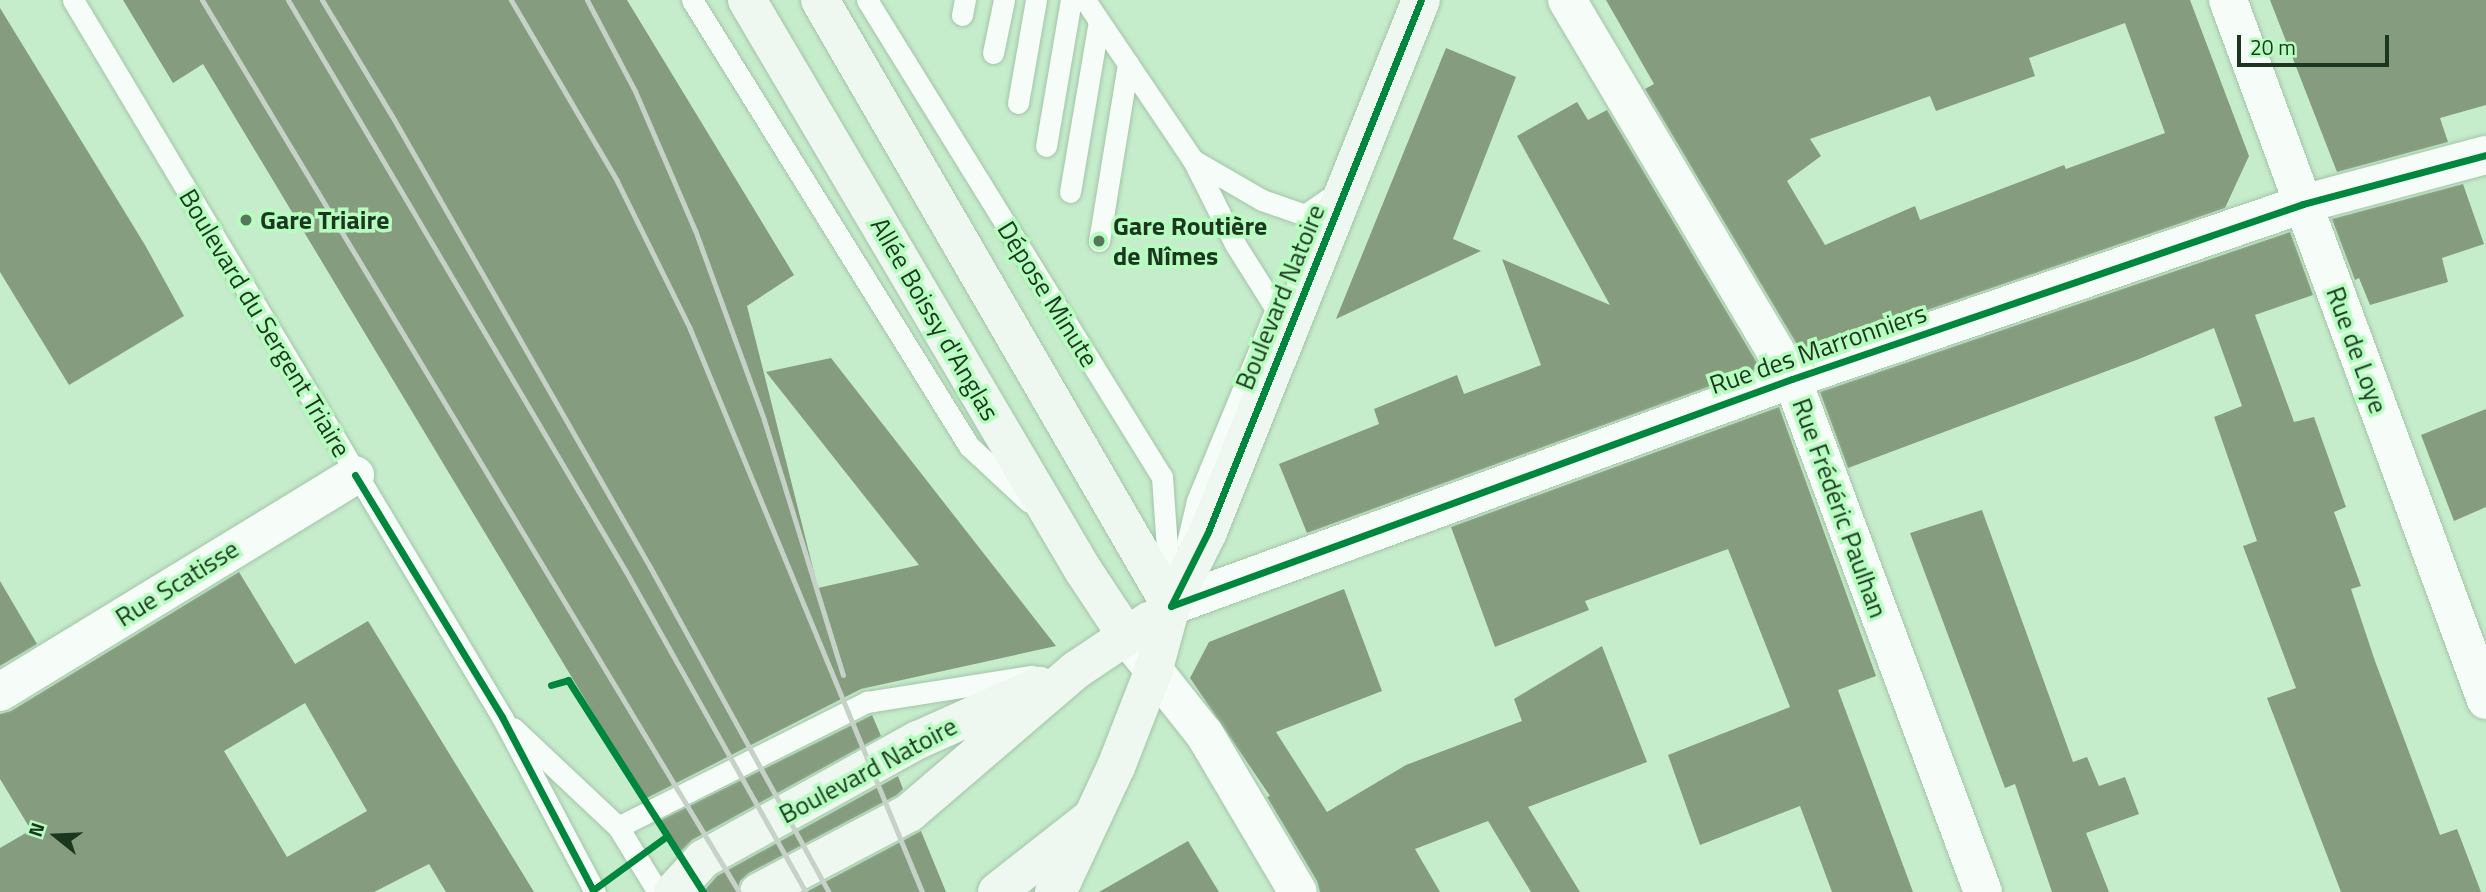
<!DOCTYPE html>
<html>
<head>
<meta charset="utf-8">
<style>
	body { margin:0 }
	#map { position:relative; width:2486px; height:892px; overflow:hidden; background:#c6edcb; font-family:"Titillium Web",sans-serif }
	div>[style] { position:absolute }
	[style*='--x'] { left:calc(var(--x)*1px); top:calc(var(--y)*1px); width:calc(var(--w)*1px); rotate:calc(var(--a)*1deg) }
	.building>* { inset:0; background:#859c7e }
	.roads { filter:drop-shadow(0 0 2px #a4c4a9) drop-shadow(0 0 2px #a4c4a9) }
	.lane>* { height:21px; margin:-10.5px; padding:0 10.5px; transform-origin:10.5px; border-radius:10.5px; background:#f6fcf7 }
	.street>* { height:38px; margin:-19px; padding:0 19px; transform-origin:19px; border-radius:19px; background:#f6fcf7 }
	.secondary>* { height:38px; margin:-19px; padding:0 19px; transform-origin:19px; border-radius:19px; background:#eef7f0 }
	.rail>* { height:5px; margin:-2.5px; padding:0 2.5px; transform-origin:2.5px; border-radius:2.5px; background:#c6d2c8 }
	.cycleway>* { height:7px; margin:-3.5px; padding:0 3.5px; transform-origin:3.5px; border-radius:3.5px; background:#00873e }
	.dots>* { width:19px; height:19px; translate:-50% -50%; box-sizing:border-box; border:4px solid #b6fdbf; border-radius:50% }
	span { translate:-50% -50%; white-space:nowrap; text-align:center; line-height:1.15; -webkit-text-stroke:7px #b6fdbf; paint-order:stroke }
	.poi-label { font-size:26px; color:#1b3720; font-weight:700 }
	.left { translate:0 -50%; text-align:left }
	.street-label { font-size:26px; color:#1b3720 }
	.north { position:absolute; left:21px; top:801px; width:70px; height:70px; -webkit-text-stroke:5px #b6fdbf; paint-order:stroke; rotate:288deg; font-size:19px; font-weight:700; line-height:28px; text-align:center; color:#1b3720 }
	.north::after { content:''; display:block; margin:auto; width:24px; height:32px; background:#1b3720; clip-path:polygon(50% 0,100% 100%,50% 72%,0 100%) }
	.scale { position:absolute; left:2237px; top:35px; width:152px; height:32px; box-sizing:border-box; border:4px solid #1b3720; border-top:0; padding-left:9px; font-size:21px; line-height:24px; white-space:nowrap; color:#1b3720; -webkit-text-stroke:5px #b6fdbf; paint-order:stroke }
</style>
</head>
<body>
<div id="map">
	<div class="building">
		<i style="clip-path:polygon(123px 0,627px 0,794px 275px,747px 306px,818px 588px,919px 565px,766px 372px,831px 358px,1056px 646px,861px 689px,645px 799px,203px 64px,173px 83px)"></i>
		<i style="clip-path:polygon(evenodd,1606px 0,2190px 0,2249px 156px,2225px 208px,1802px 353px,1645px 89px,1654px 84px,1606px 0,2125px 23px,2165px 133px,2066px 169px,2064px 165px,1920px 220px,1915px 206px,1825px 245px,1787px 181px,1821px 156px,1810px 139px,1930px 96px,1936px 111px,2035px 76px,2029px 58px,2125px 23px)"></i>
		<i style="clip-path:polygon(2270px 0,2486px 0,2486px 105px,2440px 118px,2448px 142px,2337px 172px)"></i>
		<i style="clip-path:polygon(0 8px,145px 245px,184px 316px,69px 385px,0 272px)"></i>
		<i style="clip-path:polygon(1446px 48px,1516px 77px,1453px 239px,1481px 251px,1336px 319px)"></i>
		<i style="clip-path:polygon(1577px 102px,1588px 120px,1607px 110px,1760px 368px,1307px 533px,1279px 464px,1379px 424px,1374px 409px,1457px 375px,1464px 394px,1541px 365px,1502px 259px,1610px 305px,1517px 136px)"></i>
		<i style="clip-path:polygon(2463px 184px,2484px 244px,2442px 258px,2448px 282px,2370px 305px,2359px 278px,2355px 280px,2332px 219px)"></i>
		<i style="clip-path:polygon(2290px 232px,2313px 295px,2255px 315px,2294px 422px,2314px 417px,2346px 507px,2334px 512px,2361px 586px,2351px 589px,2375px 661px,2440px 835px,2457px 829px,2481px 892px,2341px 892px,2267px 698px,2296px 688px,2243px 546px,2257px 541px,2214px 417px,2242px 406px,2214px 328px,2139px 359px,1848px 468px,1820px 392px)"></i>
		<i style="clip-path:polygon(1779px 407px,1876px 676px,1838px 690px,1913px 892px,1832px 892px,1800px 806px,1700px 845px,1668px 755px,1790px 707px,1728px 549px,1585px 601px,1589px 610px,1495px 647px,1451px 527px)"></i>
		<i style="clip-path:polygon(2486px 409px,2486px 507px,2454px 521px,2421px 435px)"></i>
		<i style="clip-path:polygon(1982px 510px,2073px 762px,2087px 757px,2099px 786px,2125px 777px,2139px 814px,2086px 833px,2109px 892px,2052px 892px,2015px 784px,2005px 788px,1910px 533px)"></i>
		<i style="clip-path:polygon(evenodd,239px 572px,295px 664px,368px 621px,534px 892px,446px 892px,429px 864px,374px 892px,0 892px,0 848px,31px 830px,0 779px,0 714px,11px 711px,239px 572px,305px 703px,367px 811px,287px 857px,224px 751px,305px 703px)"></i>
		<i style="clip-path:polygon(0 581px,37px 644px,0 666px)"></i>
		<i style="clip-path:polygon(1344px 589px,1382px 691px,1276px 732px,1327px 812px,1406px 765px,1522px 721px,1514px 699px,1602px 646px,1647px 762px,1528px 807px,1580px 892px,1531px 892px,1488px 821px,1415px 849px,1440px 892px,1320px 892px,1317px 881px,1267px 797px,1270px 796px,1190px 678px,1209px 642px)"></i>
		<i style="clip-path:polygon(872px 715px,881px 736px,692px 840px,678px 854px,659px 821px)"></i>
		<i style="clip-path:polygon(898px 776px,903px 789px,897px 795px,749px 873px,740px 881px,737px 892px,703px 892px,717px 876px)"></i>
		<i style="clip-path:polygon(921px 831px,946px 892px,806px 892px,919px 832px)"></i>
		<i style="clip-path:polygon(1188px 841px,1219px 892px,1099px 892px)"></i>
	</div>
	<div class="roads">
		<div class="lane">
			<i style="--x:73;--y:0;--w:836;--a:59.11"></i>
			<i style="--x:502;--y:717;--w:198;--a:62"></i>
			<i style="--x:692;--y:0;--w:525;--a:58.16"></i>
			<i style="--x:969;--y:446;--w:82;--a:43"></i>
			<i style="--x:867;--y:0;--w:561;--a:58.27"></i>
			<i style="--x:1162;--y:477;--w:113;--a:86"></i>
			<i style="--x:1085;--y:0;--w:193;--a:56"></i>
			<i style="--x:1193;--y:160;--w:94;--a:63.4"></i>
			<i style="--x:1235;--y:244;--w:77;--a:57.8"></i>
			<i style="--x:1276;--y:309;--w:208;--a:112.4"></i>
			<i style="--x:1197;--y:501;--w:43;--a:103.4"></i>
			<i style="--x:962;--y:15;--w:15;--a:-79"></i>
			<i style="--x:993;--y:53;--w:54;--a:-78.3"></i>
			<i style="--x:1018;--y:103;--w:105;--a:-80.1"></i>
			<i style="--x:1046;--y:146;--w:148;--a:-80.3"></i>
			<i style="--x:1193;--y:160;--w:80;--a:30.1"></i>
			<i style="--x:1262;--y:200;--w:46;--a:19.2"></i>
			<i style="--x:1305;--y:215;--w:44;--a:-34.8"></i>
			<i style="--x:1070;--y:192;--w:173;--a:-80.4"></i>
			<i style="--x:1099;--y:241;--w:180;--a:-80.7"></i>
			<i style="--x:513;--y:728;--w:144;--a:43.3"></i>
			<i style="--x:618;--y:827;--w:76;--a:58.4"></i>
			<i style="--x:618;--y:827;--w:279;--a:-26.7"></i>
			<i style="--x:867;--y:702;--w:167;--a:-9"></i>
		</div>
		<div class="street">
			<i style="--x:1567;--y:0;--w:441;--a:59.3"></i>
			<i style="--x:1792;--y:379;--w:547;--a:69.58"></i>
			<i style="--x:2228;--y:0;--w:746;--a:69.77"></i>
			<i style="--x:1171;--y:606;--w:661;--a:-20.08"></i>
			<i style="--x:1792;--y:379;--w:540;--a:-18.9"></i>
			<i style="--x:2303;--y:204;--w:189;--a:-15"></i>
			<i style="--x:1136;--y:648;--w:111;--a:51.6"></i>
			<i style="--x:1205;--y:735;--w:182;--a:59.4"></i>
			<i style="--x:0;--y:692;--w:416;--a:-31.4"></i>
		</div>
		<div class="secondary">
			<i style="--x:747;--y:0;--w:662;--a:59.48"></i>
			<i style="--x:1083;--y:570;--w:78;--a:56.5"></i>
			<i style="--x:820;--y:0;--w:700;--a:59.92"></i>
			<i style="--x:673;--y:892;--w:45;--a:-47.7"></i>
			<i style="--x:703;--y:859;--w:246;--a:-29"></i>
			<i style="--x:918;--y:740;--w:133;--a:-24.1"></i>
			<i style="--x:759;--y:892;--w:170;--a:-27.8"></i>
			<i style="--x:909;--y:813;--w:220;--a:-40.6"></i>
			<i style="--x:1076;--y:670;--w:88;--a:-33.9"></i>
			<i style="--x:997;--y:892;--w:113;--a:-38.2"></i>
			<i style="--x:1054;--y:892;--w:15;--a:-53"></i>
			<i style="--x:1063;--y:880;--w:125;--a:-64.9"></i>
			<i style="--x:1116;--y:767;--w:102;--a:-68.7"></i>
			<i style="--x:1153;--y:672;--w:68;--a:-74.7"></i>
			<i style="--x:1171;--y:606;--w:83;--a:-63.4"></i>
			<i style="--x:1208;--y:532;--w:573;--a:-68.18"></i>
		</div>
	</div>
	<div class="rail">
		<i style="--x:202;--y:0;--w:1041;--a:58.95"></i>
		<i style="--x:288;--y:0;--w:662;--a:59.41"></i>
		<i style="--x:625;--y:570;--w:369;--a:60.7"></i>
		<i style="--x:322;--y:0;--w:135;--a:58.9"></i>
		<i style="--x:392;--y:116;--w:520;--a:60.23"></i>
		<i style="--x:650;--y:567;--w:371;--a:61.2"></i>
		<i style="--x:511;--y:0;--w:210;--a:59.6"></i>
		<i style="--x:617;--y:181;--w:165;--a:63.7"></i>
		<i style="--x:690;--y:329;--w:609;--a:67.6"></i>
		<i style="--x:587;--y:0;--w:103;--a:62.2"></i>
		<i style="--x:635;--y:91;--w:151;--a:66.7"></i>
		<i style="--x:695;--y:230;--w:202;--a:70"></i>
		<i style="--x:764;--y:420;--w:267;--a:72.8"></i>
	</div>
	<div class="cycleway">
		<i style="--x:355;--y:475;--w:283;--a:58.7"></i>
		<i style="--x:502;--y:717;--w:195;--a:62.3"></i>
		<i style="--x:593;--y:890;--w:92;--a:-36.1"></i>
		<i style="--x:1171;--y:606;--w:661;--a:-20.08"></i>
		<i style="--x:1792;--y:379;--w:540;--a:-18.9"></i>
		<i style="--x:2303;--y:204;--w:189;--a:-15"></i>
		<i style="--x:1171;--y:606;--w:83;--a:-63.4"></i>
		<i style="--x:1208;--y:532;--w:573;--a:-68.18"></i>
		<i style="--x:551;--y:685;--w:18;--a:-16"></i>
		<i style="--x:568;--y:680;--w:251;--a:57.5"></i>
	</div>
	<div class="dots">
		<i style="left:246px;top:220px;background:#57775c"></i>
		<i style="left:1099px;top:241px;background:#57775c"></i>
	</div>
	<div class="poi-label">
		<span class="left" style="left:260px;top:220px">Gare Triaire</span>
		<span class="left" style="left:1113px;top:241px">Gare Routière<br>de Nîmes</span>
	</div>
	<div class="street-label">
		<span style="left:1048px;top:294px;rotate:58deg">Dépose Minute</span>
		<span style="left:1280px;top:297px;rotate:-68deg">Boulevard Natoire</span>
		<span style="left:935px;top:319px;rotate:60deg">Allée Boissy d'Anglas</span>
		<span style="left:265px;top:323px;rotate:59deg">Boulevard du Sergent Triaire</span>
		<span style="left:1818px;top:349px;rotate:-19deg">Rue des Marronniers</span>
		<span style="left:2357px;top:350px;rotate:70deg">Rue de Loye</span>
		<span style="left:1840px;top:508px;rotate:70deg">Rue Frédéric Paulhan</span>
		<span style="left:177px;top:583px;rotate:-32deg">Rue Scatisse</span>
		<span style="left:868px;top:770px;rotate:-28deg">Boulevard Natoire</span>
	</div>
	<div class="north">N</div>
	<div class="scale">20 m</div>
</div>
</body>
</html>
